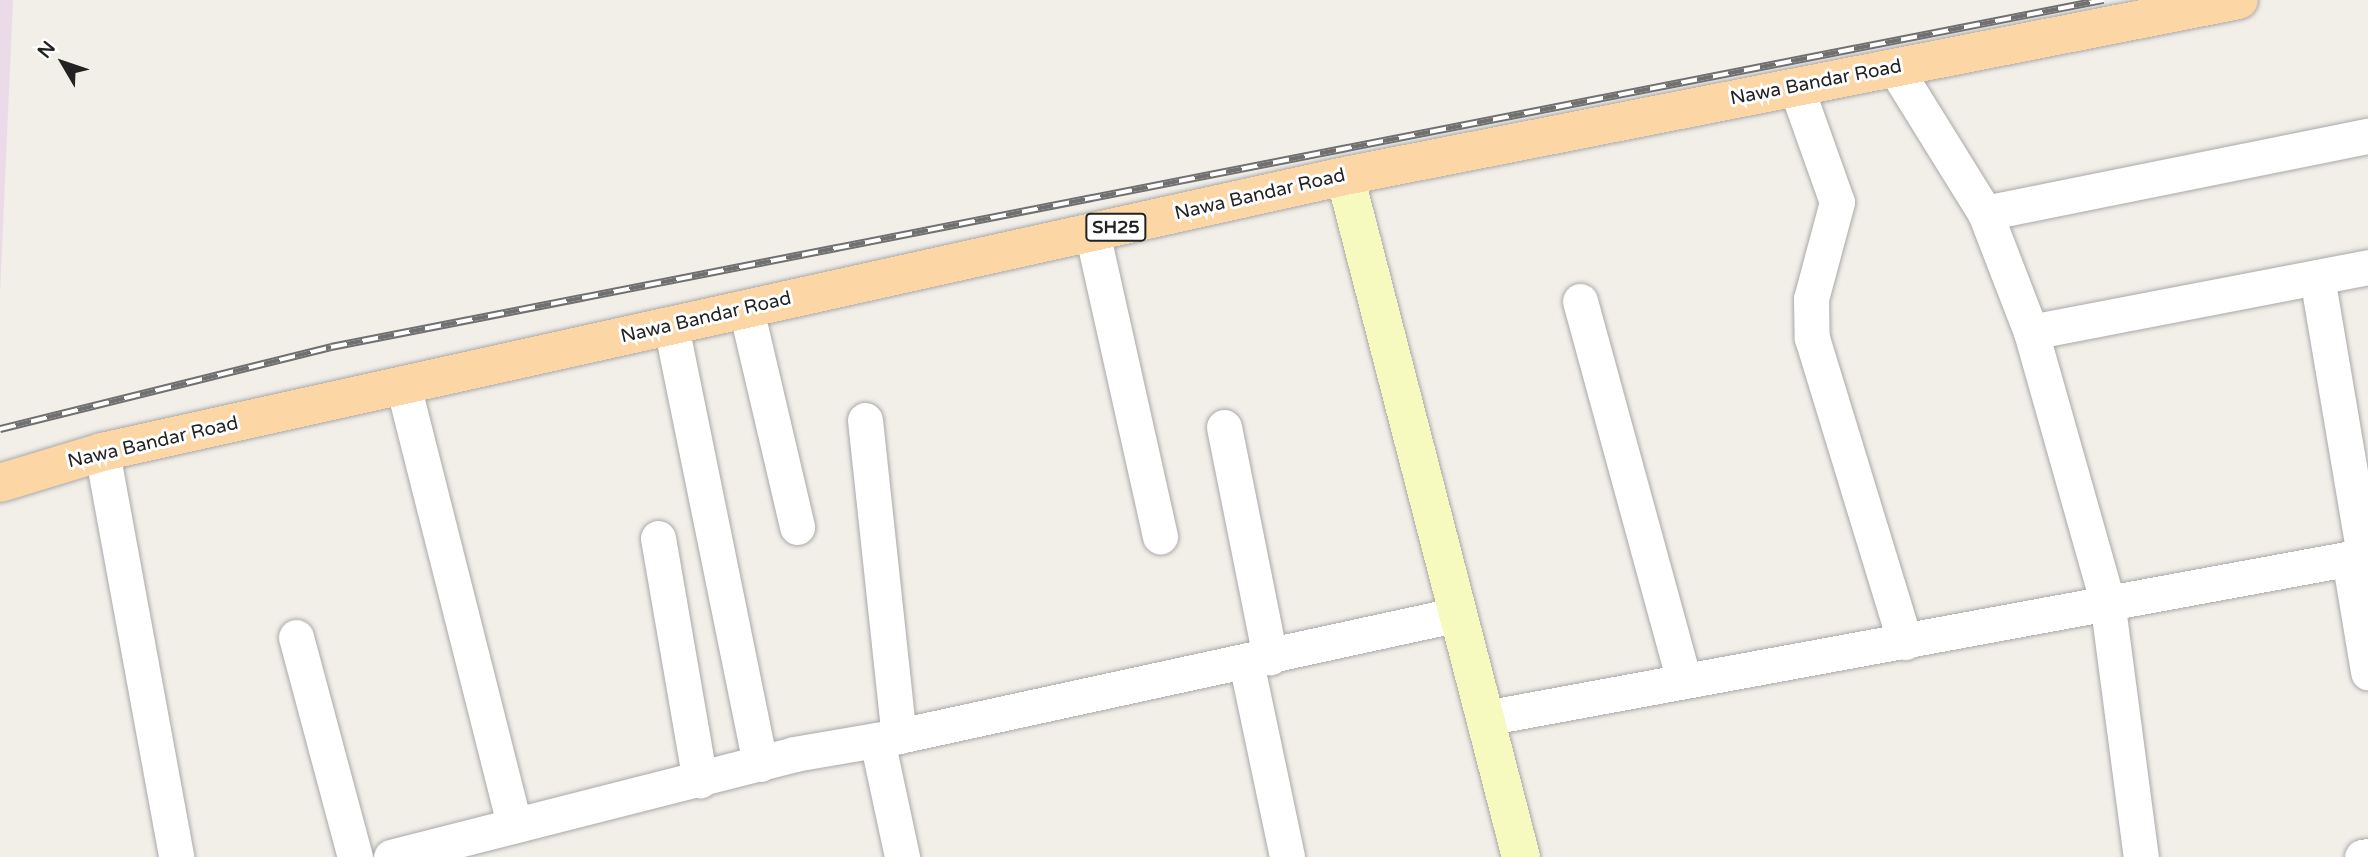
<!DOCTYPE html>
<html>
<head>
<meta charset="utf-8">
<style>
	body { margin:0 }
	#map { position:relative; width:2368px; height:857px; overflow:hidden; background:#f2efe9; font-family:"Varela Round",sans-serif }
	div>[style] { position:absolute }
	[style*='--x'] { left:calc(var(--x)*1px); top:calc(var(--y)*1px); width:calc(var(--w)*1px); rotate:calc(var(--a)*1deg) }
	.industrial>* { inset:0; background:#ebdbe8 }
	.roads { filter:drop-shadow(0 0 2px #a9a9a9) drop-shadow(0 0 2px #a9a9a9) }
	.street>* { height:35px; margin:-17.5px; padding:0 17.5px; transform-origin:17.5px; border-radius:17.5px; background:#fff }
	.secondary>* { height:38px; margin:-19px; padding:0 19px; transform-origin:19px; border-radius:19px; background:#f7fabf }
	.primary>* { height:38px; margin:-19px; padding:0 19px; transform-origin:19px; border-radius:19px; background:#fcd6a4 }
	.rail>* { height:8px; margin-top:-4px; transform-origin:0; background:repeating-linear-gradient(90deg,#fff 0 16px,#707070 0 32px); box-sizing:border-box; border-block:2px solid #707070 }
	span { translate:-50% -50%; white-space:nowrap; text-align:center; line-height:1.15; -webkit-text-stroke:6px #fff; paint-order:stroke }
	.shield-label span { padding:2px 5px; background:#fff; border:2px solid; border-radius:5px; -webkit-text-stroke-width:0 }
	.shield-label { font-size:18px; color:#222; font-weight:700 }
	.street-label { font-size:19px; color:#222 }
	.north { position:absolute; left:28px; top:28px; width:70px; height:70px; -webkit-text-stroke:5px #fff; paint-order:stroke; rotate:309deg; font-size:19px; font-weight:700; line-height:28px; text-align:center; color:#222 }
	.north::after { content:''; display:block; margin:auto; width:24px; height:32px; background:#222; clip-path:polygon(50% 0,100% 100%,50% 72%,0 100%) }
</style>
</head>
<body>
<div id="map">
	<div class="industrial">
		<i style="clip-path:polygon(0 0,13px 0,0 294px)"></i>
	</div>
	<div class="roads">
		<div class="street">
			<i style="--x:1895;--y:68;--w:171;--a:58.2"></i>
			<i style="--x:1985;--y:213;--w:128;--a:68.9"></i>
			<i style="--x:2031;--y:332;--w:279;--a:74.2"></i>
			<i style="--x:2107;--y:600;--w:259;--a:82.5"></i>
			<i style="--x:1796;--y:87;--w:122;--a:70.4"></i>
			<i style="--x:1837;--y:202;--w:100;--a:105"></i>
			<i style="--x:1811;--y:299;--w:39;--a:89"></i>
			<i style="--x:1812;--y:338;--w:318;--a:73"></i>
			<i style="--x:1985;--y:213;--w:391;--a:-11.4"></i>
			<i style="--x:1092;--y:232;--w:312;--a:77.4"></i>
			<i style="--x:2317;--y:277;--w:283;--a:80.4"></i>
			<i style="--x:1580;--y:301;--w:393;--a:74.7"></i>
			<i style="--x:746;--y:309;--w:224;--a:76.8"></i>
			<i style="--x:671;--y:326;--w:447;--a:78.5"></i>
			<i style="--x:2031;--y:332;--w:343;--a:-10.9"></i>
			<i style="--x:403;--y:385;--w:454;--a:75.8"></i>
			<i style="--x:865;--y:420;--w:318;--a:83.9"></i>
			<i style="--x:1224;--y:427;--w:235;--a:78.7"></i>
			<i style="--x:102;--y:452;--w:412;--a:79.6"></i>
			<i style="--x:658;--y:538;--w:246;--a:80.2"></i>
			<i style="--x:2349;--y:558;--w:116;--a:80.5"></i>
			<i style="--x:296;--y:637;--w:228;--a:75"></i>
			<i style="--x:1246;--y:662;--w:199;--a:78.1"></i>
			<i style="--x:1485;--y:718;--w:898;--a:-10.46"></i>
			<i style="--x:877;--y:740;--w:120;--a:77.9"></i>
			<i style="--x:391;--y:857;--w:416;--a:-14.3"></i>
			<i style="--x:794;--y:754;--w:107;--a:-9.7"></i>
			<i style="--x:899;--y:736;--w:573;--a:-12.29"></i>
			<i style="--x:2362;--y:857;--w:6;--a:-9"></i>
		</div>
		<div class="secondary">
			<i style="--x:1345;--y:176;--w:703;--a:75.51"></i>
		</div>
		<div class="primary">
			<i style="--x:0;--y:483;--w:107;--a:-16.9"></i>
			<i style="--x:102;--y:452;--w:1273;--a:-12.52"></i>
			<i style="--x:1345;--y:176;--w:911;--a:-11.14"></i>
		</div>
	</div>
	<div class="rail">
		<i style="--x:0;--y:429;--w:341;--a:-13.9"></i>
		<i style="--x:331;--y:347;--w:1806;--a:-11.08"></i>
	</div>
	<div class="shield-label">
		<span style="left:1116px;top:227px">SH25</span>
	</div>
	<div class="street-label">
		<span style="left:1816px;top:83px;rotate:-11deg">Nawa Bandar Road</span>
		<span style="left:1260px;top:195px;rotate:-13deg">Nawa Bandar Road</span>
		<span style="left:706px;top:318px;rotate:-13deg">Nawa Bandar Road</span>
		<span style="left:153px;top:443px;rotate:-13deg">Nawa Bandar Road</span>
	</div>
	<div class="north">N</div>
</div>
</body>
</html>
